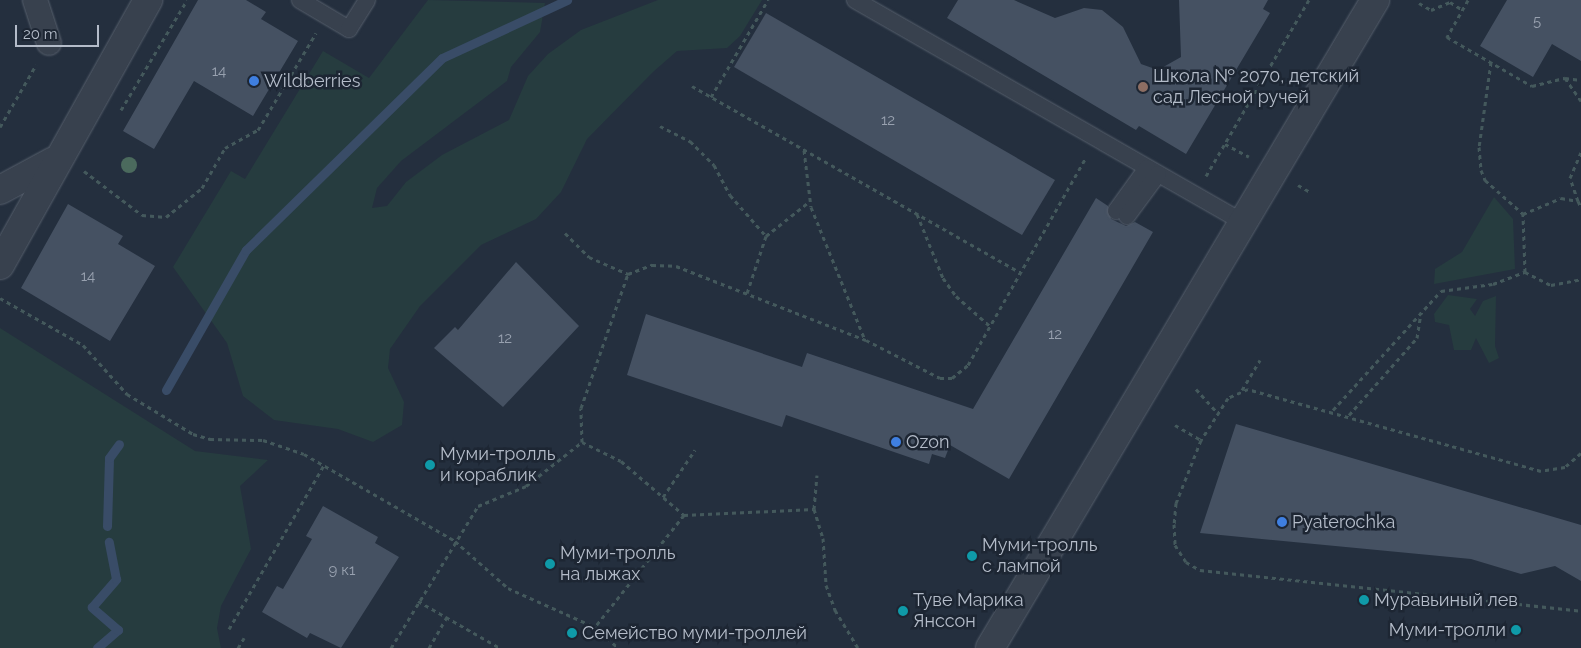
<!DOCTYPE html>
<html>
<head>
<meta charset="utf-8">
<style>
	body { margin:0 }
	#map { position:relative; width:1581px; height:648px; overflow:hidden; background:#242f3e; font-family:Raleway,sans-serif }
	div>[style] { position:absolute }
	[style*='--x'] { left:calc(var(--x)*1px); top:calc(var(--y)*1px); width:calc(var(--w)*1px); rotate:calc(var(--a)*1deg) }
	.green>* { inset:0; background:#263c3f }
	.stream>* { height:9px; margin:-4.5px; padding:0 4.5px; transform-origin:4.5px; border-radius:4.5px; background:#394c67 }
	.building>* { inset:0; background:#455162 }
	.path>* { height:3px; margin-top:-1.5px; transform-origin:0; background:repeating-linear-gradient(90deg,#44595c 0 4px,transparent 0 8px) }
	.roads { filter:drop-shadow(0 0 1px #565f6c) drop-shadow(0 0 1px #565f6c) }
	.service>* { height:16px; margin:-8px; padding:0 8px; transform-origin:8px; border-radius:8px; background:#38414e }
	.pedestrian>* { height:24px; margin:-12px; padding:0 12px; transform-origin:12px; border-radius:12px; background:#38414e }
	.minor>* { height:28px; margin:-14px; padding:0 14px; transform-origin:14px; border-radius:14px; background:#38414e }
	.trees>* { width:16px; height:16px; margin:-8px; border-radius:50%; background:#4b6a5d }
	.dots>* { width:14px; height:14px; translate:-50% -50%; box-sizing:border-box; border:2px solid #1d2633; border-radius:50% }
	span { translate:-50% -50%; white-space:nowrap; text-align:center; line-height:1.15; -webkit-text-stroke:5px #1d2633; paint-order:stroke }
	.number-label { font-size:15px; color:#98a1af }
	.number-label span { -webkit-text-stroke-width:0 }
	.poi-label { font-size:18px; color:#b4bcc9 }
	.left { translate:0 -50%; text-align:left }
	.right { translate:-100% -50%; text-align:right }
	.scale { position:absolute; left:15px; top:25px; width:84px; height:22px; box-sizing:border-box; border:2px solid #b4bcc9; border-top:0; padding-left:6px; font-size:15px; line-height:18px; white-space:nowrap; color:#b4bcc9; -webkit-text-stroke:4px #1d2633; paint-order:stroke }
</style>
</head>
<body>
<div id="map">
	<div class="green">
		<i style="clip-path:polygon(428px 0,545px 3px,540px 32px,511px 67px,507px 81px,401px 161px,377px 188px,372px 208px,387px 206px,406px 182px,442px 155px,509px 120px,528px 76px,548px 54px,581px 30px,658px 0,762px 0,740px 36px,727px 48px,677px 51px,653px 72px,587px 139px,561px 192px,536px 219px,481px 245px,420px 306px,390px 349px,388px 368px,404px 402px,402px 425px,373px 442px,338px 429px,274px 420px,243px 396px,227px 343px,173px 267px,231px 171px,245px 179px,323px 51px,369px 78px)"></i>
		<i style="clip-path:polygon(1494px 197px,1513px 219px,1515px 269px,1434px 284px,1435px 269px,1462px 252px)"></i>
		<i style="clip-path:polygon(1448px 295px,1477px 299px,1470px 309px,1475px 316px,1483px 301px,1496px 296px,1495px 346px,1499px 358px,1489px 363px,1476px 338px,1471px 350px,1454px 350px,1449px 325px,1435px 322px,1434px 314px)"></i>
		<i style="clip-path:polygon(0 328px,195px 451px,268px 460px,240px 486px,251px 549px,221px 606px,217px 628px,221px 648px,0 648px)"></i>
	</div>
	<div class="stream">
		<i style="--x:166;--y:390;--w:161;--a:-60.3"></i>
		<i style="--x:246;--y:250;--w:274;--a:-44.4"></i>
		<i style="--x:442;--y:58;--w:138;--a:-24.9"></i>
		<i style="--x:107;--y:526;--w:68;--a:-88.3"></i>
		<i style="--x:109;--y:458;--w:17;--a:-54"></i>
		<i style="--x:97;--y:648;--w:28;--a:-41"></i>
		<i style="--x:118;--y:630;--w:35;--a:-139"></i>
		<i style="--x:92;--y:607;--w:37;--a:-49"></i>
		<i style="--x:116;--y:579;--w:38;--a:-101"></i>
	</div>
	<div class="building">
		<i style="clip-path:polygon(198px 0,246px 0,266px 12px,261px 19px,298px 41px,253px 116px,194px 81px,154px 149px,123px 131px)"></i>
		<i style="clip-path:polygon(958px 0,1014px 0,1055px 18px,1084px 8px,1102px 10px,1123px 27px,1141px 64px,1158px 70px,1181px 57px,1179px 0,1268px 0,1263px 9px,1270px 13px,1186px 154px,1139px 126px,1136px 130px,947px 18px)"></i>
		<i style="clip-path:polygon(1507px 0,1581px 0,1581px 61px,1552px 44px,1533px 77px,1480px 46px)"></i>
		<i style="clip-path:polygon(766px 13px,1055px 180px,1022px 235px,734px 67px)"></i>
		<i style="clip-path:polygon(1096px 198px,1108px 206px,1111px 219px,1126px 226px,1135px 222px,1153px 232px,1009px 479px,950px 445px,945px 458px,932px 454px,929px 464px,786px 415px,782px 427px,627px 375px,646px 314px,802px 367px,807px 353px,973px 409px)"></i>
		<i style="clip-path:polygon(68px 204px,123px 236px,118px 244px,155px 266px,110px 341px,21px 288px)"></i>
		<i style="clip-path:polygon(516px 262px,579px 326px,503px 407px,434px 348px,455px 327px,458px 330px)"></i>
		<i style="clip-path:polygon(1236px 424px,1581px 525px,1581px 581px,1555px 566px,1521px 574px,1471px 559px,1200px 533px)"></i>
		<i style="clip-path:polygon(323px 506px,378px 537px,375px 543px,399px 557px,341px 648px,310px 633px,307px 638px,262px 612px,277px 586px,283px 589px,312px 539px,306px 536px)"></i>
	</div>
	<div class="path">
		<i style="--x:1468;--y:0;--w:43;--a:119.6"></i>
		<i style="--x:1447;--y:37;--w:98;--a:30"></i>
		<i style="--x:1532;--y:86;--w:34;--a:-14"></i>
		<i style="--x:1565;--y:78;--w:16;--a:7"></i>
		<i style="--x:1419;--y:3;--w:14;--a:30"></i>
		<i style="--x:1431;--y:10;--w:21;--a:-23"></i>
		<i style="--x:1450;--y:2;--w:15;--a:32"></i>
		<i style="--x:1491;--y:62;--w:86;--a:98"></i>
		<i style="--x:1479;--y:147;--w:23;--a:85"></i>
		<i style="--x:1481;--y:170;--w:11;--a:68"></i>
		<i style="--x:1485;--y:180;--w:51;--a:41.8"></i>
		<i style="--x:1565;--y:78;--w:28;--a:55"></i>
		<i style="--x:692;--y:86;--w:377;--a:29.6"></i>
		<i style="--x:711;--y:97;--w:113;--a:-59.6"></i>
		<i style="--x:121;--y:110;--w:128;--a:-59"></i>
		<i style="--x:660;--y:126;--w:34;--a:27"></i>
		<i style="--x:690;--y:141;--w:34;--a:45"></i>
		<i style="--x:714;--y:165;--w:34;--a:62"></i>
		<i style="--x:730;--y:195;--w:55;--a:48.7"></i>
		<i style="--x:766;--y:236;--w:60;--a:108.4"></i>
		<i style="--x:0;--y:127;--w:72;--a:-59.9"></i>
		<i style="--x:1225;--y:144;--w:27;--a:28"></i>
		<i style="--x:804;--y:150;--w:57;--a:83"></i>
		<i style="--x:811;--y:207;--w:144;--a:67.9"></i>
		<i style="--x:84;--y:171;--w:73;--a:37.2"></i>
		<i style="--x:142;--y:215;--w:24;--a:5"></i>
		<i style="--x:166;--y:217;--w:46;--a:-38.9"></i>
		<i style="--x:202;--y:188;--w:46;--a:-60.1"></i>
		<i style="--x:225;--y:148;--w:38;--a:-29"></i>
		<i style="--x:258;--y:130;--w:113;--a:-59.1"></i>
		<i style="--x:1206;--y:176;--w:204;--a:-59.7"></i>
		<i style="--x:1298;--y:185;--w:14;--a:30"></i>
		<i style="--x:1578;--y:201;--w:24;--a:-109"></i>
		<i style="--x:1570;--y:178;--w:28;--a:-67"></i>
		<i style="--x:917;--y:214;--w:69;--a:67.9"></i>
		<i style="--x:943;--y:278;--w:22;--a:54"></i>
		<i style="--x:956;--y:296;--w:45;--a:41.4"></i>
		<i style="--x:565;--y:233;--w:34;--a:45"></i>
		<i style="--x:589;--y:257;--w:43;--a:23.6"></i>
		<i style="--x:766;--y:236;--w:56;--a:-38.5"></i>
		<i style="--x:1525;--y:272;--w:29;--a:27"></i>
		<i style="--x:1551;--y:285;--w:31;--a:-11"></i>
		<i style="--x:0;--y:298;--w:95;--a:29.5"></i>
		<i style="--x:83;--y:345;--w:66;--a:48.1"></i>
		<i style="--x:127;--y:394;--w:77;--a:31.2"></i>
		<i style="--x:193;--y:434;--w:18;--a:16"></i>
		<i style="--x:210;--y:439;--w:53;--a:1.1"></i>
		<i style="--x:263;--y:440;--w:43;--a:18.9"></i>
		<i style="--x:304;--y:454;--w:174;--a:29.9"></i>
		<i style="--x:455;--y:541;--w:71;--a:41.6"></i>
		<i style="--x:508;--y:588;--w:95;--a:24.1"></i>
		<i style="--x:595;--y:627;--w:31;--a:42"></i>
		<i style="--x:1196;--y:389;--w:31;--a:48"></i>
		<i style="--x:1242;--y:390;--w:35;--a:-59"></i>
		<i style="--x:1333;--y:410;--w:161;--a:-47.8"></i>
		<i style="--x:1441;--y:291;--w:52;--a:-7.7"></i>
		<i style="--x:1493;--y:284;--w:34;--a:-21"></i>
		<i style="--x:1525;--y:272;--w:58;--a:-92"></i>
		<i style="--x:1523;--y:214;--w:41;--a:-22.8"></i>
		<i style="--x:1561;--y:198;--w:17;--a:10"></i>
		<i style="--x:1578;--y:201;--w:7;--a:63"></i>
		<i style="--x:1349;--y:415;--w:103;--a:-48.6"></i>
		<i style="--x:1417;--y:338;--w:26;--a:-81"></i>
		<i style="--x:1175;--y:425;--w:30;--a:30"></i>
		<i style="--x:582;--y:442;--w:43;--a:26"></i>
		<i style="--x:621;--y:461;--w:83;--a:40.6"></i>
		<i style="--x:684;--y:515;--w:143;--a:128.5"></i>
		<i style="--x:1581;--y:453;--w:21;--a:139"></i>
		<i style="--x:1565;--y:467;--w:24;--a:171"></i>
		<i style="--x:1541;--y:471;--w:304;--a:-164.4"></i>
		<i style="--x:1248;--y:389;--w:22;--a:156"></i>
		<i style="--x:1228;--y:398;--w:50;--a:122.7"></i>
		<i style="--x:1201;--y:440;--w:68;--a:111.6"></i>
		<i style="--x:1176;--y:503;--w:21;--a:95"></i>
		<i style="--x:1174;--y:524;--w:21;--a:87"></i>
		<i style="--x:1175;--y:545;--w:20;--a:57"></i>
		<i style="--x:1186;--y:562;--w:16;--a:30"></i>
		<i style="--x:1200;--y:570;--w:383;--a:6.1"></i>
		<i style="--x:663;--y:497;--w:57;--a:-55.8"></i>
		<i style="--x:814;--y:509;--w:30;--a:73"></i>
		<i style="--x:823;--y:538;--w:47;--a:86.3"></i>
		<i style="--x:826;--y:585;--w:27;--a:70"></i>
		<i style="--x:835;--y:610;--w:44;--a:58.8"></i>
		<i style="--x:684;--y:515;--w:130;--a:-2.6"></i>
		<i style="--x:814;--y:509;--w:34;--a:-85"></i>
		<i style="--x:418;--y:601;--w:95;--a:29.8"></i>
		<i style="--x:229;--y:629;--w:190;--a:-59.9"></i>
		<i style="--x:238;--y:648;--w:12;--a:-59"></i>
		<i style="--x:391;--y:648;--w:167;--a:-58.5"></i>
		<i style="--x:478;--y:506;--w:52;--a:-22.6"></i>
		<i style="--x:526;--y:486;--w:71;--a:-38.2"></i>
		<i style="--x:582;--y:442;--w:34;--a:-92"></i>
		<i style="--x:581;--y:408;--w:142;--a:-70.7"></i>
		<i style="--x:628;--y:274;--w:26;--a:-21"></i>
		<i style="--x:652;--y:265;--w:24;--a:2"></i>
		<i style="--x:676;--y:266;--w:204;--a:21.3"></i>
		<i style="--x:866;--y:340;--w:83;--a:27.2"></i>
		<i style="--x:940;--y:378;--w:12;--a:0"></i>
		<i style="--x:952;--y:378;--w:21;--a:-39"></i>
		<i style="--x:968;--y:365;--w:239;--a:-60.4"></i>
		<i style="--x:429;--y:648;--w:36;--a:-60"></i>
	</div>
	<div class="roads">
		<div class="service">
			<i style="--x:300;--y:0;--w:57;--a:30.6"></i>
			<i style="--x:349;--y:29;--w:34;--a:-58"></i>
			<i style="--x:855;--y:0;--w:447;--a:29.8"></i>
			<i style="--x:1116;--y:211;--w:53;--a:-54.2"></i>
			<i style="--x:1127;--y:216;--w:52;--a:-53.6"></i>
		</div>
		<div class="pedestrian">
			<i style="--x:35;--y:0;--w:45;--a:72"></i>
		</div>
		<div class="minor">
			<i style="--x:0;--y:190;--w:61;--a:-28.2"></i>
			<i style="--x:0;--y:265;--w:304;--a:-60.8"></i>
			<i style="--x:990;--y:648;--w:754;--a:-59.28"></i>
		</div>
	</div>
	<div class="trees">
		<i style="left:129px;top:165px"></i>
	</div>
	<div class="dots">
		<i style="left:254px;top:81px;background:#3f7fe0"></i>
		<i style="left:1143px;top:87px;background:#8d6e63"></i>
		<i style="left:896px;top:442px;background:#3f7fe0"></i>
		<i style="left:430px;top:465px;background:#0f9aa8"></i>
		<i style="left:1282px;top:522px;background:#3f7fe0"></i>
		<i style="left:972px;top:556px;background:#0f9aa8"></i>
		<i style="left:550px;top:564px;background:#0f9aa8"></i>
		<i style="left:1364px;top:600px;background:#0f9aa8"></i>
		<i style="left:903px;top:611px;background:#0f9aa8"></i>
		<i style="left:1516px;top:630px;background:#0f9aa8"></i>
		<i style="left:572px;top:633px;background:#0f9aa8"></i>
	</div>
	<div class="number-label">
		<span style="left:1537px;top:22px">5</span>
		<span style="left:219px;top:72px">14</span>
		<span style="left:888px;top:121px">12</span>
		<span style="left:88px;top:277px">14</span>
		<span style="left:1055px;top:335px">12</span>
		<span style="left:505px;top:339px">12</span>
		<span style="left:342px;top:571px">9 к1</span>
	</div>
	<div class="poi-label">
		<span class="left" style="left:1153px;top:87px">Школа № 2070, детский<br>сад Лесной ручей</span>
		<span class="left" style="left:264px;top:81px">Wildberries</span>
		<span class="left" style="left:906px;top:442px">Ozon</span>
		<span class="left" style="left:440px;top:465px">Муми-тролль<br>и кораблик</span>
		<span class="left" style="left:1292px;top:522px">Pyaterochka</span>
		<span class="left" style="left:982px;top:556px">Муми-тролль<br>с лампой</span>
		<span class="left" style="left:560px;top:564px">Муми-тролль<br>на лыжах</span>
		<span class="left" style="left:1374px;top:600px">Муравьиный лев</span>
		<span class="left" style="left:913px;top:611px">Туве Марика<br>Янссон</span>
		<span class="right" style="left:1506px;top:630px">Муми-тролли</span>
		<span class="left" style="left:582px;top:633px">Семейство муми-троллей</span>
	</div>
	<div class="scale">20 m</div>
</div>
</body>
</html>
